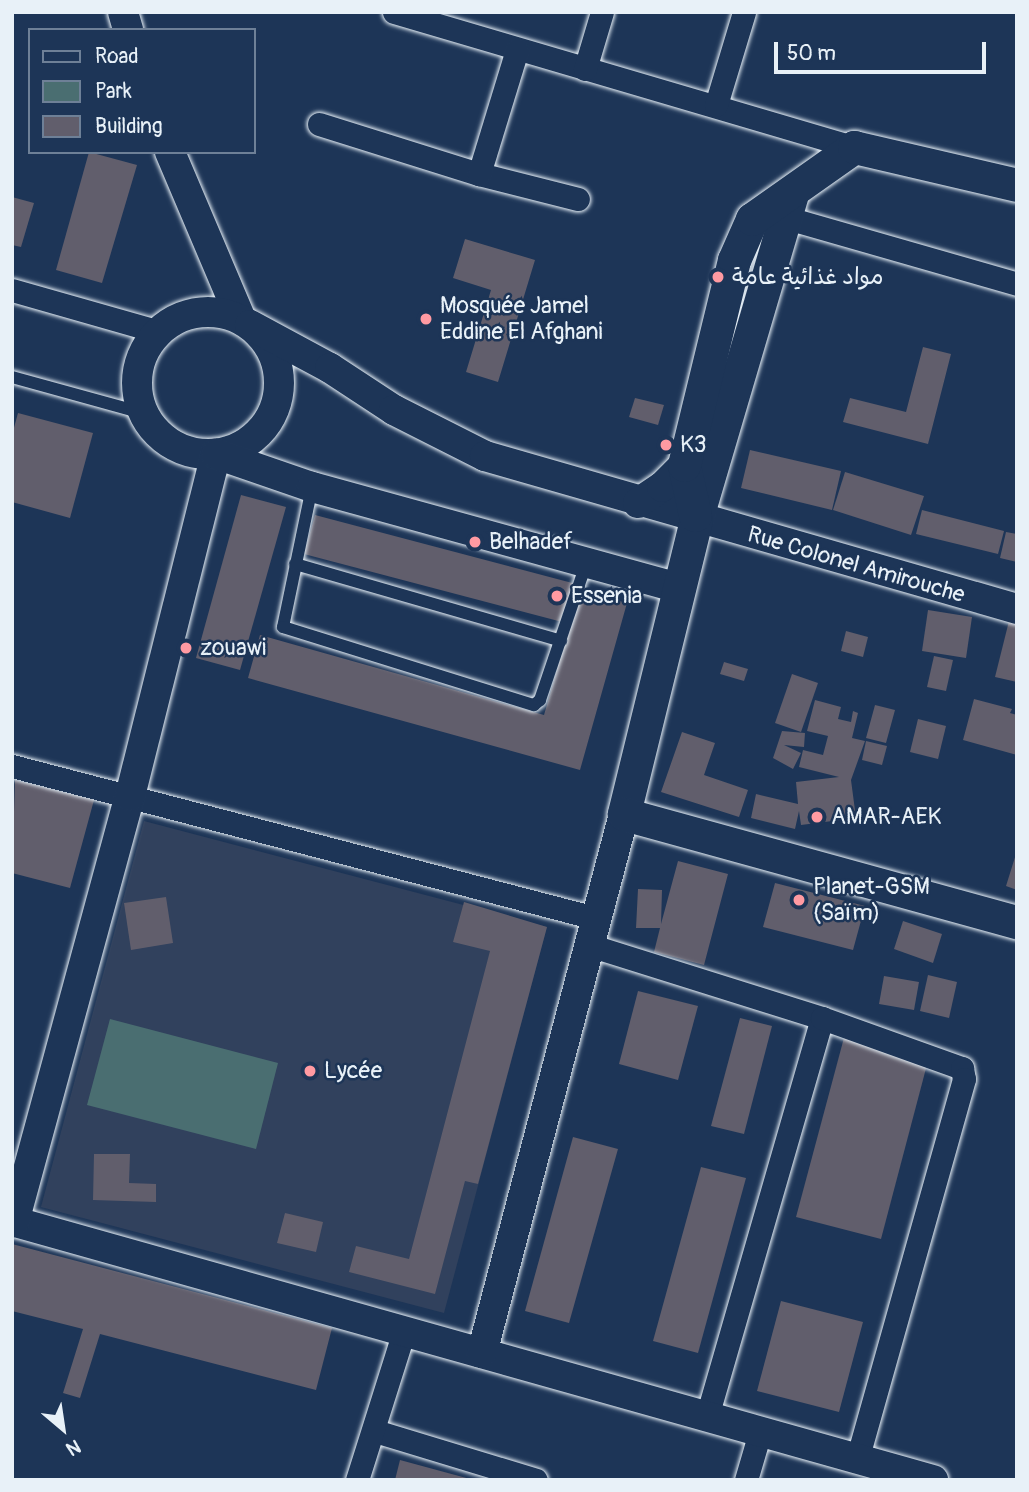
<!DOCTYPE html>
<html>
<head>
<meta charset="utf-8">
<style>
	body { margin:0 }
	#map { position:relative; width:1029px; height:1492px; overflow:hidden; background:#1d3557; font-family:Pangolin,"Playpen Sans Arabic",sans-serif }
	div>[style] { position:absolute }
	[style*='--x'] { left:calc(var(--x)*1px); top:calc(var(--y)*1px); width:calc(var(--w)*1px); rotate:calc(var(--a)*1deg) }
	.built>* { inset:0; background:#31415d }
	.green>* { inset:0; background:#4a6e71 }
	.building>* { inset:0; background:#615e6c }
	.roads { filter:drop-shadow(0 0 2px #e8f1f8) drop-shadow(0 0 2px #e8f1f8) }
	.service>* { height:12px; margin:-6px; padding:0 6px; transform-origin:6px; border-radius:6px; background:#1d3557 }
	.minor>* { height:23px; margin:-11.5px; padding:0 11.5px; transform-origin:11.5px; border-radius:11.5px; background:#1d3557 }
	.tertiary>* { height:30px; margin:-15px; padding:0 15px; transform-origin:15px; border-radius:15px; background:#1d3557 }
	.tertiary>.ring { margin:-15px; padding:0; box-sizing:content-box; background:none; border:30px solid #1d3557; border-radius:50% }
	.secondary>* { height:33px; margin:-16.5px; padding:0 16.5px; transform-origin:16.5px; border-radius:16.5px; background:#1d3557 }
	.dots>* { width:19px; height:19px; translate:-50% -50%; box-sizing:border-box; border:4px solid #1d3557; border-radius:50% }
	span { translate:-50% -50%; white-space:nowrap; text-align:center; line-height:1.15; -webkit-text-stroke:5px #1d3557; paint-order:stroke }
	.poi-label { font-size:23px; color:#e8f1f8 }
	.left { translate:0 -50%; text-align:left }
	.street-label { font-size:23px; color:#e8f1f8 }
	.frame { position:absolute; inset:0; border:14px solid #e8f1f8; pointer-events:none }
	.legend { position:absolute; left:28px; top:28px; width:228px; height:126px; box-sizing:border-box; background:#1d3557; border:2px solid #6e8097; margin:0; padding:9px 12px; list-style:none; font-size:21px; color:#e8f1f8 }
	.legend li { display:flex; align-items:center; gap:14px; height:35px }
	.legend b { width:35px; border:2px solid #6e8097 }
	.north { position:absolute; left:28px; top:1394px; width:70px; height:70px; -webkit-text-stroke:5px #1d3557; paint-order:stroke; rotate:151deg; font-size:19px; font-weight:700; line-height:28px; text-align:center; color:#e8f1f8 }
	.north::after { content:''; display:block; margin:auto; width:24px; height:32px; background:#e8f1f8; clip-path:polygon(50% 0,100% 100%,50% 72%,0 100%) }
	.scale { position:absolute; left:774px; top:42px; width:212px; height:32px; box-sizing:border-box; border:4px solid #e8f1f8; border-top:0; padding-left:9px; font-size:21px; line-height:24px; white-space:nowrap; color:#e8f1f8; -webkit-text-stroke:5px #1d3557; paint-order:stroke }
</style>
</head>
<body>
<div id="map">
	<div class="built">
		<i style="clip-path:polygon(144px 821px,547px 927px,444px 1313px,41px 1207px)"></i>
	</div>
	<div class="green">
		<i style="clip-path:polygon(110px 1019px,278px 1063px,256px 1149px,87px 1105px)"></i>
	</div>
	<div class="building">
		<i style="clip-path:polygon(89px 152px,137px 165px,102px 283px,56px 270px)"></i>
		<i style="clip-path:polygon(12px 197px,34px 203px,21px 247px,12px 245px)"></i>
		<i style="clip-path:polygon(465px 239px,535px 260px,498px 382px,466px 372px,491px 290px,453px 278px)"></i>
		<i style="clip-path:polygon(923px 347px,951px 354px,928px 444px,843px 422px,850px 398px,906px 412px)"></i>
		<i style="clip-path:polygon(635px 398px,664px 405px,658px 425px,629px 417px)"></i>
		<i style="clip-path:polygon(18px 413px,93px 433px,70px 518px,12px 502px,12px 435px)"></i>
		<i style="clip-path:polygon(750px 450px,841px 471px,832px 510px,741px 488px)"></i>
		<i style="clip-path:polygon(845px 472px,924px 496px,911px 535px,833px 510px)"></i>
		<i style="clip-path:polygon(241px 495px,286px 507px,240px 670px,196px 658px)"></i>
		<i style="clip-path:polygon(922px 510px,1004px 531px,998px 554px,916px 534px)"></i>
		<i style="clip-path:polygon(315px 515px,576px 584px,566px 623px,304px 554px)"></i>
		<i style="clip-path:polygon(1006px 532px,1017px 534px,1017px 562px,1000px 558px)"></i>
		<i style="clip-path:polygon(580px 590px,627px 603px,580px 770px,248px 678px,260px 635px,544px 715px)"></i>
		<i style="clip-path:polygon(928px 610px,972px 617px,966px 658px,922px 651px)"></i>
		<i style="clip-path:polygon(1011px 613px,1017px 614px,1017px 682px,995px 677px)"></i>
		<i style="clip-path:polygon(846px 631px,868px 637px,863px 657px,841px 651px)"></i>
		<i style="clip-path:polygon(934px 656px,953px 660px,946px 691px,927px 687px)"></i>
		<i style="clip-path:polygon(724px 662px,748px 669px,744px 681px,720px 674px)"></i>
		<i style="clip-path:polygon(792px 674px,818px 683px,801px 732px,775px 723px)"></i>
		<i style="clip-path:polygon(974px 699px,1012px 709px,1010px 713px,1017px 715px,1017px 755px,963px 740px)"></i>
		<i style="clip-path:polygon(815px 700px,841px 707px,838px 719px,851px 722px,853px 711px,858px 713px,852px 738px,865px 741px,851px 780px,856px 818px,801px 825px,799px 811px,795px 829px,751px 818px,756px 794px,798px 804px,796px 782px,839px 777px,799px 767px,803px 750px,823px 755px,828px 736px,807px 731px)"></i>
		<i style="clip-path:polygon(875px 705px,895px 710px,886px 743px,866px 738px)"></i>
		<i style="clip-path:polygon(918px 719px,946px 726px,938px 759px,910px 752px)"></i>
		<i style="clip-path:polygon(782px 731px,805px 733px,804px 747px,784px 745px,801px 753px,793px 769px,773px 758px)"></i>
		<i style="clip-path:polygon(682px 732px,715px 743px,704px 775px,748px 790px,739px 817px,661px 792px)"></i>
		<i style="clip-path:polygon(866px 741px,887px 746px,882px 765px,862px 760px)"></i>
		<i style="clip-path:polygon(15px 780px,94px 800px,70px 888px,12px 873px)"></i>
		<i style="clip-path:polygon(1016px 854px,1017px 854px,1017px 890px,1006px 886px)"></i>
		<i style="clip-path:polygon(678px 861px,728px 874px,704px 965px,654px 952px,660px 928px,636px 928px,638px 889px,662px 890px,661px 924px)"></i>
		<i style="clip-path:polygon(775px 883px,865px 906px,853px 950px,763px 927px)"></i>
		<i style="clip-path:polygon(166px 897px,173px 943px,131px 950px,124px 903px)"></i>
		<i style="clip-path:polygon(464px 902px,547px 927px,478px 1184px,465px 1181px,435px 1294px,349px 1272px,356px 1246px,409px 1259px,490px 951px,453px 942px)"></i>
		<i style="clip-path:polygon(903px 921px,942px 934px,933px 963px,894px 949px)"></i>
		<i style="clip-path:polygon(928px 975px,957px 982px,949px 1018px,920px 1011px)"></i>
		<i style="clip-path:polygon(884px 976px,919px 982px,914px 1010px,879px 1004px)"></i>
		<i style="clip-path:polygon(638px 991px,698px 1006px,678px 1080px,619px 1064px)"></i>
		<i style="clip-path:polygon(740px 1018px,772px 1026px,744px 1134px,711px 1126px)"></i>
		<i style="clip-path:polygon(845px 1034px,929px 1057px,881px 1239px,796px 1217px)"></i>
		<i style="clip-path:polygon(573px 1137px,618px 1149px,569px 1323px,525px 1311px)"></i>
		<i style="clip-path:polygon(94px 1154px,130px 1154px,129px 1183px,156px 1184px,156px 1202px,93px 1200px)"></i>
		<i style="clip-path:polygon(701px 1167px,746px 1178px,698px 1353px,653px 1341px)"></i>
		<i style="clip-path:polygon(285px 1213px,323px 1222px,316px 1252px,277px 1243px)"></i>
		<i style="clip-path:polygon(12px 1244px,332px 1328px,316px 1390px,100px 1334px,80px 1398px,63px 1393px,83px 1329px,12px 1311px)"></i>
		<i style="clip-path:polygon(781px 1301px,863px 1322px,839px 1412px,757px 1391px)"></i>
		<i style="clip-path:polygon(400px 1460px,470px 1479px,470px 1480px,395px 1480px)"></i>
	</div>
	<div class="roads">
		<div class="service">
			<i style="--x:12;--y:377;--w:136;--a:15.4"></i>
			<i style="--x:312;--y:487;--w:143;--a:101.7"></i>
			<i style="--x:283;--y:627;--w:263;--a:17.3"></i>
			<i style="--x:534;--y:705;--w:8;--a:-40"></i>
			<i style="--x:540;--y:700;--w:144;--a:-71.3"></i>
			<i style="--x:295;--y:564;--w:277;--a:16.1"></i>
		</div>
		<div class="minor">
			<i style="--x:394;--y:12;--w:479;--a:16.4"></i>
			<i style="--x:585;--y:69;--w:59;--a:-73.4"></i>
			<i style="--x:716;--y:105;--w:97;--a:-73.2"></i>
			<i style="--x:319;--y:124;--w:168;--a:17.4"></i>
			<i style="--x:479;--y:174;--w:102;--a:14.2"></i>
			<i style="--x:479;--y:174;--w:130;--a:-73"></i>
			<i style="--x:784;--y:217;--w:242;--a:16"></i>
			<i style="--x:12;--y:290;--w:153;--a:15.9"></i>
			<i style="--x:12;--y:766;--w:607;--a:14.61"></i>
			<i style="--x:592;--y:946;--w:241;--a:17.4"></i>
			<i style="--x:822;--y:1018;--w:414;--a:106.1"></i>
			<i style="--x:822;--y:1018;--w:149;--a:19.7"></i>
			<i style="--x:962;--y:1068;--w:11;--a:80"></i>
			<i style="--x:964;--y:1079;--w:395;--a:105.7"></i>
			<i style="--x:375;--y:1431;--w:168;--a:16.9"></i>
			<i style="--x:357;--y:1480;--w:156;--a:-72.5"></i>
			<i style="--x:746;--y:1480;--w:50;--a:-73.7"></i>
		</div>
		<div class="tertiary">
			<i style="--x:123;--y:12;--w:19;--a:74"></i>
			<i style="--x:170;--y:152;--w:179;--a:67"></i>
			<i class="ring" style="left:137px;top:312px;width:112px;height:112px"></i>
			<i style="--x:250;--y:325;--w:91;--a:28.3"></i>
			<i style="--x:330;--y:368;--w:77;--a:33.3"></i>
			<i style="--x:394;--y:410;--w:102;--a:26.8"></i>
			<i style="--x:485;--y:456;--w:554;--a:16.04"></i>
			<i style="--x:638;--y:503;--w:29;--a:-34"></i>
			<i style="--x:662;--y:487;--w:31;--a:-45"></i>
			<i style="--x:12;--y:1221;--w:957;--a:15.71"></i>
			<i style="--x:14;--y:1222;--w:442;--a:-74.8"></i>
			<i style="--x:130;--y:796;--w:353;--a:-75.9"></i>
			<i style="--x:216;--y:454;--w:102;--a:19"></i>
			<i style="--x:312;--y:487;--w:381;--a:15.4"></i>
			<i style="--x:482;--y:1353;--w:557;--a:-75.24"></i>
		</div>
		<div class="secondary">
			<i style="--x:792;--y:194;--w:340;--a:106.4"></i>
			<i style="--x:696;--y:520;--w:303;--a:103.8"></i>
			<i style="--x:624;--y:814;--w:408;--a:15.4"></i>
			<i style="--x:695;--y:515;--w:51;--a:-102.4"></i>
			<i style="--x:684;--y:465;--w:211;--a:-76.3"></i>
			<i style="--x:734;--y:260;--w:45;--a:-66.3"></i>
			<i style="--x:752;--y:219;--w:125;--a:-35.2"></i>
			<i style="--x:854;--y:147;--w:167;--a:13.1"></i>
		</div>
	</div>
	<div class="dots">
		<i style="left:718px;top:277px;background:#ff9aa2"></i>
		<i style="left:426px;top:319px;background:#ff9aa2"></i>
		<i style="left:666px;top:445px;background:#ff9aa2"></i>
		<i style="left:475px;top:542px;background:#ff9aa2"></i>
		<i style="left:557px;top:596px;background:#ff9aa2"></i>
		<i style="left:186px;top:648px;background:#ff9aa2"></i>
		<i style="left:817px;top:817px;background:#ff9aa2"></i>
		<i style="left:799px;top:900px;background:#ff9aa2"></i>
		<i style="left:310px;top:1071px;background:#ff9aa2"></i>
	</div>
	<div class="poi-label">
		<span class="left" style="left:732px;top:277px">مواد غذائية عامة</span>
		<span class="left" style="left:440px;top:319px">Mosquée Jamel<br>Eddine El Afghani</span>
		<span class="left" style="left:680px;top:445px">K3</span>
		<span class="left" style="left:489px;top:542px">Belhadef</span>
		<span class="left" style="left:571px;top:596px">Essenia</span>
		<span class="left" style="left:200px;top:648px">zouawi</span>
		<span class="left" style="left:831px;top:817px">AMAR-AEK</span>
		<span class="left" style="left:813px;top:900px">Planet-GSM<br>(Saïm)</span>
		<span class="left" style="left:324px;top:1071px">Lycée</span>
	</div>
	<div class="street-label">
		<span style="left:856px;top:565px;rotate:16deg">Rue Colonel Amirouche</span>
	</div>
	<div class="frame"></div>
	<ul class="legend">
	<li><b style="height:9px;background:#1d3557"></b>Road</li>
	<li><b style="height:19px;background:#4a6e71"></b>Park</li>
	<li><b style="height:19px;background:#615e6c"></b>Building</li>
	</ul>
	<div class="north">N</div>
	<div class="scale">50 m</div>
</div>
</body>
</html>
